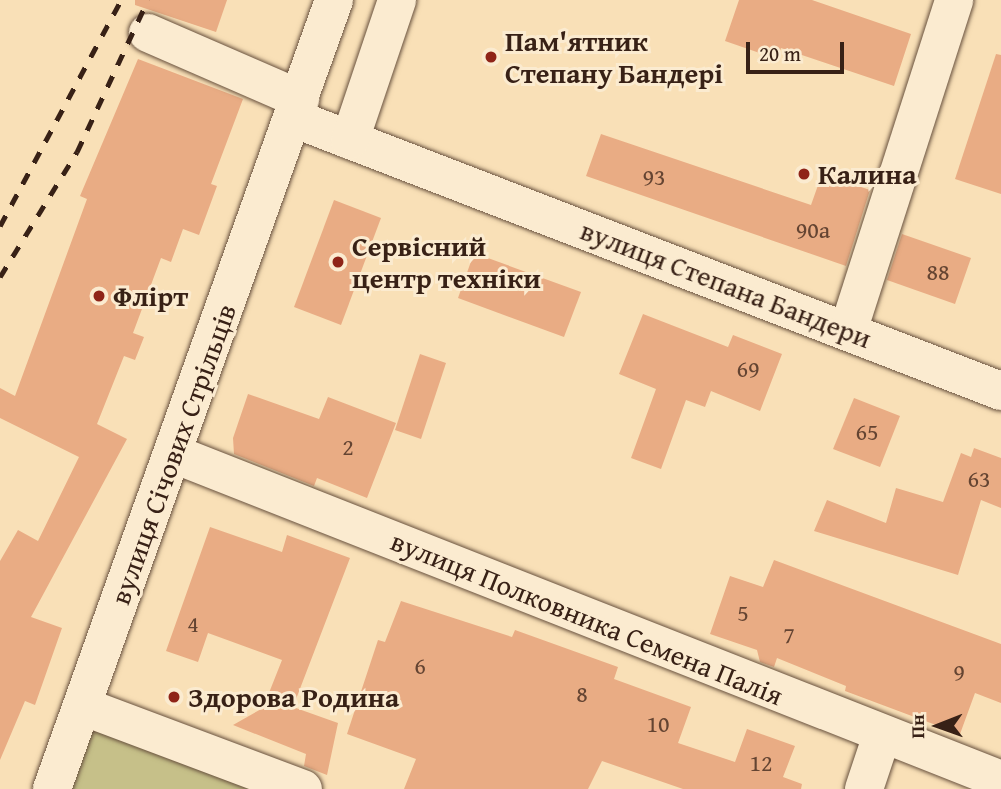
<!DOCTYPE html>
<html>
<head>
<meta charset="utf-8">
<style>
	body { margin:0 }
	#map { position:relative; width:1001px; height:789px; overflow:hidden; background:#f9e0b7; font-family:"Gentium Book Plus",serif }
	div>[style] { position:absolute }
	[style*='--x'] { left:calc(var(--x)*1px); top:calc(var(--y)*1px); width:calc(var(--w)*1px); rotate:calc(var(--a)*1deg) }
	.green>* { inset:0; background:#c6c089 }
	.building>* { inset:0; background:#e9ac84 }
	.roads { filter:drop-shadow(0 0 2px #68513e) drop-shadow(0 0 2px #68513e) }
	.minor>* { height:38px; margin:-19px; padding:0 19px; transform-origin:19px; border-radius:19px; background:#fbebd0 }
	.rail>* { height:5px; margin-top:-2.5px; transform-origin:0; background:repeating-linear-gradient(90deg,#382116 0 12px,transparent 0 24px) }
	.dots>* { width:19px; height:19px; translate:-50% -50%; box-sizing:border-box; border:4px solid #fbebd0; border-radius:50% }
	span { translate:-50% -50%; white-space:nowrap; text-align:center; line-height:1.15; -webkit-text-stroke:6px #fbebd0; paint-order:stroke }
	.number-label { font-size:24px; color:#644432 }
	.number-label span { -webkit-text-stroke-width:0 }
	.poi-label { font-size:28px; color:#382116; font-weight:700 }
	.left { translate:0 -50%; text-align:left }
	.street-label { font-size:28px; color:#382116 }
	.north { position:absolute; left:903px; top:691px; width:70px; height:70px; -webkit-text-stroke:5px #fbebd0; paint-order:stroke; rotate:269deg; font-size:19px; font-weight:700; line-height:28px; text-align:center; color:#382116 }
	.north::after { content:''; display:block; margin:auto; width:24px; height:32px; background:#382116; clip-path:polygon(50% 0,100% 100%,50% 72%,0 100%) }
	.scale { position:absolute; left:746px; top:42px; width:98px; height:32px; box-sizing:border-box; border:4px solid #382116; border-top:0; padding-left:9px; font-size:21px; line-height:24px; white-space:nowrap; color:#382116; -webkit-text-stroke:5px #fbebd0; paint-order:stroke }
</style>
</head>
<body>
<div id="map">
	<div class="green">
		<i style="clip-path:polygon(90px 726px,269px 789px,72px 789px)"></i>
	</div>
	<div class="building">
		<i style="clip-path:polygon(135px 0,227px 0,216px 32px,135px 5px)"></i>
		<i style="clip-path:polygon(739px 0,812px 0,911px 34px,894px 86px,781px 48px,777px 59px,725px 41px)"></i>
		<i style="clip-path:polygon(996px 54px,1001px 55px,1001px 194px,955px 179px)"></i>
		<i style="clip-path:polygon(138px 59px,243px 99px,211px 184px,217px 186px,199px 235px,183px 229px,171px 262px,161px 258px,133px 333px,144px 337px,135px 360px,124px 356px,97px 424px,127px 439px,31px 617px,62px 628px,35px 705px,25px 701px,0 760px,0 561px,18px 530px,38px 541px,79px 457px,0 418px,0 388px,15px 396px,87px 199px,80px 196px)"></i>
		<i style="clip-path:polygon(601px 134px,811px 205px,822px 174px,870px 190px,846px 266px,586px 176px)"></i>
		<i style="clip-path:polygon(334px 200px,381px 218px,341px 325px,294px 307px)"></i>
		<i style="clip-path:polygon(902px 234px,971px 258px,955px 304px,887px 280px)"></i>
		<i style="clip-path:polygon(474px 253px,581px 292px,564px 337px,458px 298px)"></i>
		<i style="clip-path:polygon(643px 314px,728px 347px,733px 335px,782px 354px,760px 411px,711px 391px,705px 407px,686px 400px,661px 469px,631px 458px,656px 389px,619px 374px)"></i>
		<i style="clip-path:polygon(420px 354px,446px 363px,421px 439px,395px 430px)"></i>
		<i style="clip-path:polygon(248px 394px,319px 419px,328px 397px,396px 423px,367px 498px,317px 478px,314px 486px,234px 454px,233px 438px)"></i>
		<i style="clip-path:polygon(854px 398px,900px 416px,880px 467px,833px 449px)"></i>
		<i style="clip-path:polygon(974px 448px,1001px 458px,1001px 508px,981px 500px,958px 575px,814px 531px,827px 500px,886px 523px,896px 488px,943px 502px,961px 453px,971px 457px)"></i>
		<i style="clip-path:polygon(210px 527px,282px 552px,287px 535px,350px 558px,293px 707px,338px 723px,327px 775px,304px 766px,306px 754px,233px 725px,263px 708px,282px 660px,208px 633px,198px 662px,166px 651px)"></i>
		<i style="clip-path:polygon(774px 560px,1001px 644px,1001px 703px,975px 693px,960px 734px,845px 691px,846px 686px,777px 658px,774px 667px,760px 662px,757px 650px,710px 634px,730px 576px,763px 587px)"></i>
		<i style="clip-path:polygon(401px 601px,512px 637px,515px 630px,618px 667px,614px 679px,691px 707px,678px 743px,735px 762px,747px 729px,795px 746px,783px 777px,802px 784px,801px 789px,683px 789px,602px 761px,588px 789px,404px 789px,416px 759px,347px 734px,378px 640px,385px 642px)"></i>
	</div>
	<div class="roads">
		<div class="minor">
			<i style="--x:148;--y:33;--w:166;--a:23.5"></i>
			<i style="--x:293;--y:118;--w:759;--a:21.09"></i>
			<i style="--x:350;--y:140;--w:148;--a:-71.4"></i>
			<i style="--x:848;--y:331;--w:348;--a:-72.2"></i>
			<i style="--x:174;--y:454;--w:889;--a:21.51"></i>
			<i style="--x:82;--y:706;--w:236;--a:20.6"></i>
			<i style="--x:52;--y:789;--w:838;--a:-70.33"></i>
			<i style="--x:864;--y:789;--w:57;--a:-71.6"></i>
		</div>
	</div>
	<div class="rail">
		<i style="--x:0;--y:226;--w:256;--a:-61.8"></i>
		<i style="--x:0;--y:277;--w:147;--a:-58.4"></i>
		<i style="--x:77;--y:152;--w:168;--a:-65"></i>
	</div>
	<div class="dots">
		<i style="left:491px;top:57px;background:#8f2418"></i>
		<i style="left:804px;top:174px;background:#8f2418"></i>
		<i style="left:338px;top:262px;background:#8f2418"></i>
		<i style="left:99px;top:296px;background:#8f2418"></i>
		<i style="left:174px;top:697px;background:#8f2418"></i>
	</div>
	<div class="number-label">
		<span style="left:654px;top:177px">93</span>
		<span style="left:813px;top:230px">90а</span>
		<span style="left:938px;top:272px">88</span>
		<span style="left:748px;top:369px">69</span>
		<span style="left:867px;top:432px">65</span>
		<span style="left:348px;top:447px">2</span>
		<span style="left:979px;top:479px">63</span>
		<span style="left:743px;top:613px">5</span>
		<span style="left:193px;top:624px">4</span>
		<span style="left:789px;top:635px">7</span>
		<span style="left:420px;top:666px">6</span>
		<span style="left:959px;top:672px">9</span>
		<span style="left:582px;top:694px">8</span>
		<span style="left:658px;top:724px">10</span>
		<span style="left:761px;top:763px">12</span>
	</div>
	<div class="poi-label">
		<span class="left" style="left:505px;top:57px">Пам'ятник<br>Степану Бандері</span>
		<span class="left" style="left:818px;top:174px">Калина</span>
		<span class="left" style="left:352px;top:262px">Сервісний<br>центр техніки</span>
		<span class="left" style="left:113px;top:296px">Флірт</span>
		<span class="left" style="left:188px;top:697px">Здорова Родина</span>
	</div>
	<div class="street-label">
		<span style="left:726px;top:284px;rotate:21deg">вулиця Степана Бандери</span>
		<span style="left:173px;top:454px;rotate:-70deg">вулиця Січових Стрільців</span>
		<span style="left:587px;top:618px;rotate:22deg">вулиця Полковника Семена Палія</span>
	</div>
	<div class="north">Пн</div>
	<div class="scale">20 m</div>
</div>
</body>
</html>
